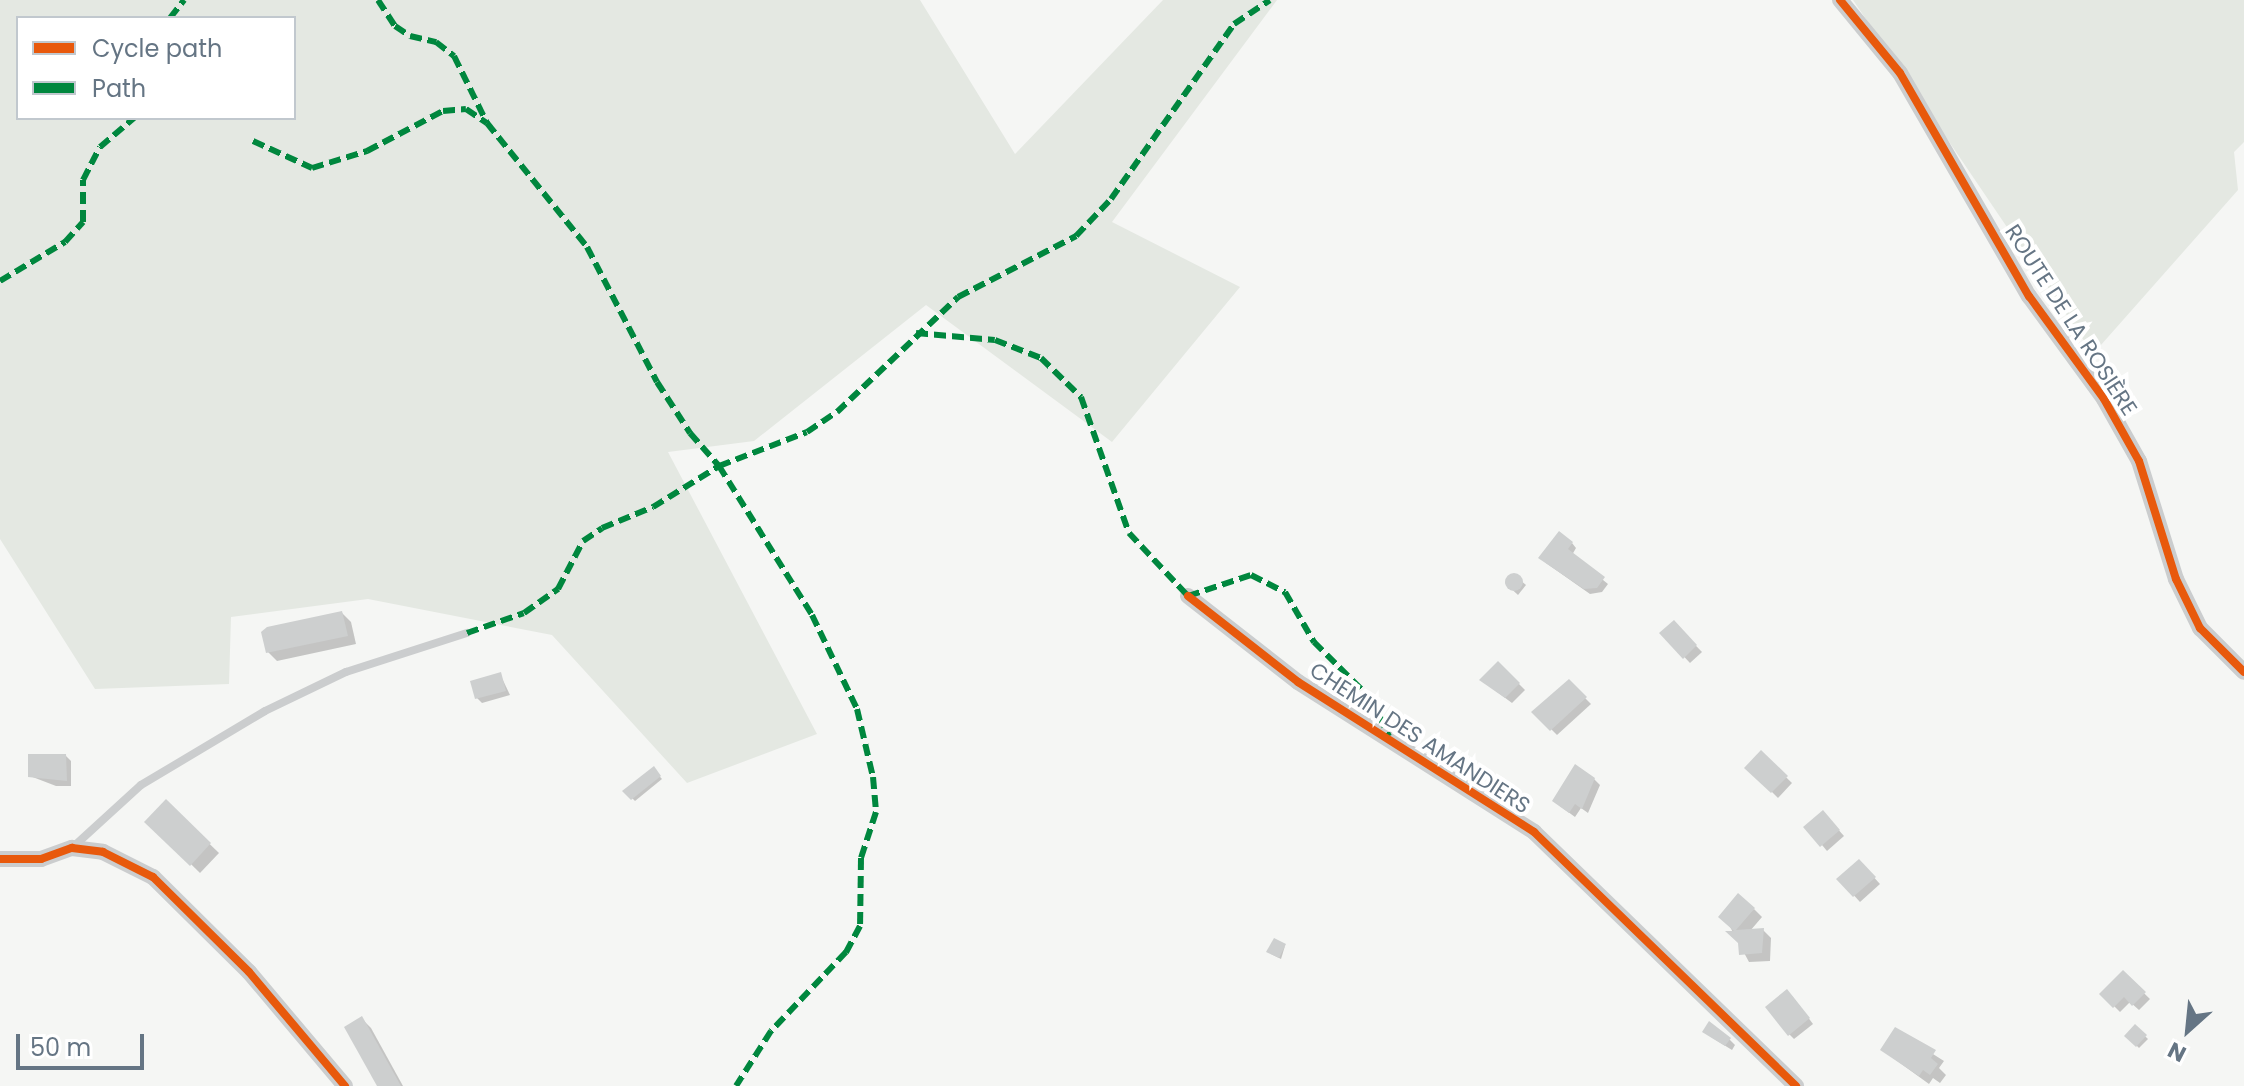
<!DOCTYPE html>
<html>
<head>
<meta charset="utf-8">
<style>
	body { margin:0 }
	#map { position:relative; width:2244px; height:1086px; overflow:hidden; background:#f5f6f4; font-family:Poppins,sans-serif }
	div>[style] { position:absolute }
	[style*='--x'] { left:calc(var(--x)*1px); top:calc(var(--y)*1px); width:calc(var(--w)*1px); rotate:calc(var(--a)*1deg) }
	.green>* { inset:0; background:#e4e8e2 }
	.shadow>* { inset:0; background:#0003 }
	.building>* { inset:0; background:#cdcfcf }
	.round { border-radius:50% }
	.lane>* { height:8px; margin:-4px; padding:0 4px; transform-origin:4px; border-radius:4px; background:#cbcdce }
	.street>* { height:16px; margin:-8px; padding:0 8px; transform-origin:8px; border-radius:8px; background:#cbcdce }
	.quiet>* { height:6px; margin-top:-3px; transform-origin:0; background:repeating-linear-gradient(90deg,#00873e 0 12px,transparent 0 18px) }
	.cycleway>* { height:8px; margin:-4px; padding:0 4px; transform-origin:4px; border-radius:4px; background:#e8590c }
	span { translate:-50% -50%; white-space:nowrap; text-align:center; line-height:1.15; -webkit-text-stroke:8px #fff; paint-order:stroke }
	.street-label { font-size:22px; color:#657584 }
	.legend { position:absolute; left:16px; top:16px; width:280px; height:104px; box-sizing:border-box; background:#fff; border:2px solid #c1c8ce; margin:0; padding:10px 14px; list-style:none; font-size:24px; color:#657584 }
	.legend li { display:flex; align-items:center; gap:16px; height:40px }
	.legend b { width:40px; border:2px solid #c1c8ce }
	.north { position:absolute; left:2148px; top:990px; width:80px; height:80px; -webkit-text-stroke:6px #fff; paint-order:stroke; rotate:207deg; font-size:22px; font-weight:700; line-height:32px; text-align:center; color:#657584 }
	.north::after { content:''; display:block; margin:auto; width:28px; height:36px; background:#657584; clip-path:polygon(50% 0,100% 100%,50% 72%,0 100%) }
	.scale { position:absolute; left:16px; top:1034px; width:128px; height:36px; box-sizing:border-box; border:4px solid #657584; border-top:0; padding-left:10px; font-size:24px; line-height:28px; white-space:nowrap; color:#657584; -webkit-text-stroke:6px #fff; paint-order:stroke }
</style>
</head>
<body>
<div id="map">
	<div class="green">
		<i style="clip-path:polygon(evenodd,0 0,920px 0,1015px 154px,1163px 0,1277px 0,1112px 222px,1240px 287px,1112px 442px,926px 305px,754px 441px,668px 452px,817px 734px,687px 783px,552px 635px,368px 599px,231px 617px,229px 684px,95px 689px,0 539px,0 0,18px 18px,294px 18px,294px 118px,18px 118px,18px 18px)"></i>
		<i style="clip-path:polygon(1853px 0,2244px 0,2244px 142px,2234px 152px,2238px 190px,2093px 354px)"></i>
	</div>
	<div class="shadow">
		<i style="clip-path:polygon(1572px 543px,1576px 548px,1572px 555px,1608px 584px,1602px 592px,1590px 594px,1546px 563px)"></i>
		<i style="clip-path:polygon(1513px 574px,1526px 585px,1518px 595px,1505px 583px)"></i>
		<i style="clip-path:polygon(342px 613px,351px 622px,356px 644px,277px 661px,268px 652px)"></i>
		<i style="clip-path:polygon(1674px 623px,1702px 652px,1690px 663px,1662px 633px)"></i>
		<i style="clip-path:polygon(1498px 663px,1525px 690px,1512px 703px,1481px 680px)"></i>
		<i style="clip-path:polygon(500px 674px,510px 695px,482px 703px,477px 698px)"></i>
		<i style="clip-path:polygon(1569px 682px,1591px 704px,1557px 735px,1534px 712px)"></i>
		<i style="clip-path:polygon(1761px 753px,1792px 783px,1778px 798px,1747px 767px)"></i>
		<i style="clip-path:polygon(66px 756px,71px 761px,71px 786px,56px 786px,30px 776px)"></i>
		<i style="clip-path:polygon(653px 769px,662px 779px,635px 801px,625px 791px)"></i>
		<i style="clip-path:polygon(1594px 779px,1600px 785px,1588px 813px,1581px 808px,1575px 817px,1560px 806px)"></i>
		<i style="clip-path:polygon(166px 802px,219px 853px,200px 873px,147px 821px)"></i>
		<i style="clip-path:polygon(1828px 818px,1844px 836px,1827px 851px,1822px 845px)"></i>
		<i style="clip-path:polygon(1859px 861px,1880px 884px,1860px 902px,1839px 879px)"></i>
		<i style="clip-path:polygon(1754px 909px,1762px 917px,1750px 931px,1763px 930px,1771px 938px,1770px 961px,1749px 962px,1729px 925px)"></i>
		<i style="clip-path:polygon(1285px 946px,1281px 959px,1271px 954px)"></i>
		<i style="clip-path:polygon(2123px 973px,2150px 999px,2139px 1010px,2130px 1002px,2120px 1012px,2102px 994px)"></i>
		<i style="clip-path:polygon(1792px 996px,1813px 1024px,1794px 1039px,1789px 1034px)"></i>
		<i style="clip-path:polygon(362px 1019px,371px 1028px,403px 1086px,380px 1086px)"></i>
		<i style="clip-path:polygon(2135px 1027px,2148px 1039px,2139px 1048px,2127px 1036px)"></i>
		<i style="clip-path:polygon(1895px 1030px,1944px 1061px,1939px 1068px,1946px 1075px,1940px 1083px,1933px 1078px,1929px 1084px,1882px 1050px)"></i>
		<i style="clip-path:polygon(1711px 1037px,1729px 1039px,1735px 1045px,1732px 1050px)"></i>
	</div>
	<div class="building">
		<i style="clip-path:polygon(1559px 531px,1573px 542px,1568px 549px,1605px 577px,1597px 588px,1584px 589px,1538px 558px)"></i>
		<i class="round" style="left:1505px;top:573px;width:18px;height:18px"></i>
		<i style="clip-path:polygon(342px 611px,348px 636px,266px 653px,261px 632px,267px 627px)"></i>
		<i style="clip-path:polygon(1674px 620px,1697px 645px,1683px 659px,1659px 633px)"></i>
		<i style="clip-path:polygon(1498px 661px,1520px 683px,1505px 698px,1479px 680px)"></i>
		<i style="clip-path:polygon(501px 672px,506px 691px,475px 699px,470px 681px)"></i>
		<i style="clip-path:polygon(1569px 679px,1587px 697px,1550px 731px,1531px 712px)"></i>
		<i style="clip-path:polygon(1761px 750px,1788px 776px,1771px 793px,1744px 768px)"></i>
		<i style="clip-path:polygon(28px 754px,66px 754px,67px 781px,28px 777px)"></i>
		<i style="clip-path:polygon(1575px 764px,1595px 778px,1582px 809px,1575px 804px,1569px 813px,1552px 801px)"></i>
		<i style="clip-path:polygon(654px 766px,661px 776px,631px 800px,622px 791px)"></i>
		<i style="clip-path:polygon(166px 799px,211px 843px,190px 866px,144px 822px)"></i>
		<i style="clip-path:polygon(1823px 810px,1840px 830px,1820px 847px,1803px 827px)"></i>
		<i style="clip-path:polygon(1859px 859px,1876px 877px,1853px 897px,1836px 879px)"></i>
		<i style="clip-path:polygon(1738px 893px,1755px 908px,1736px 930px,1764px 928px,1762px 953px,1739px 955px,1738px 943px,1725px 931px,1734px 931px,1718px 917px)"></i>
		<i style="clip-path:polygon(1274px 938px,1286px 944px,1279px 958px,1266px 952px)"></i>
		<i style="clip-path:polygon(2123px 970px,2146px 992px,2132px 1006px,2124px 997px,2113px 1008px,2099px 994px)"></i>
		<i style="clip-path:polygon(1787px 989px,1810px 1018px,1788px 1036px,1765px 1007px)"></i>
		<i style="clip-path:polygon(362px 1016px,401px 1086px,377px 1086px,344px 1027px)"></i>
		<i style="clip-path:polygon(1709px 1021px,1731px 1038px,1725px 1046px,1702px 1032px)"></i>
		<i style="clip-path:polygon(2135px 1024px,2147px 1035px,2136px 1047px,2124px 1036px)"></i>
		<i style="clip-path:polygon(1895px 1027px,1936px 1050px,1931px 1058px,1938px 1064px,1930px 1075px,1923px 1070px,1919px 1076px,1880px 1050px)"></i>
	</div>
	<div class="lane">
		<i style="--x:72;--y:848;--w:93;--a:-42.4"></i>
		<i style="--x:141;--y:785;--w:144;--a:-30.8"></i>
		<i style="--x:265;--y:711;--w:90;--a:-25.7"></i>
		<i style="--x:346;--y:672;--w:127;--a:-17.9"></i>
	</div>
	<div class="street">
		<i style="--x:1840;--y:0;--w:94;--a:50.6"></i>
		<i style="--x:1900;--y:73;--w:258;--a:60"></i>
		<i style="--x:2029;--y:296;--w:127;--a:53.9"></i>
		<i style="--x:2104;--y:399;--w:71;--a:60.6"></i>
		<i style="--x:2139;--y:461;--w:124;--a:72.6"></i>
		<i style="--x:2176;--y:579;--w:55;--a:63.9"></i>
		<i style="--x:2200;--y:628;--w:62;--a:45"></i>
		<i style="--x:1188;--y:596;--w:140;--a:38"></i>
		<i style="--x:1298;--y:682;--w:280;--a:32.4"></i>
		<i style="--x:1534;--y:832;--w:365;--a:44.1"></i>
		<i style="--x:0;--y:859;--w:41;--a:0"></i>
		<i style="--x:41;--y:859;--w:33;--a:-20"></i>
		<i style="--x:72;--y:848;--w:31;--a:7"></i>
		<i style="--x:103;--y:852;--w:56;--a:26.6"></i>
		<i style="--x:153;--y:877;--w:135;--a:44.7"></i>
		<i style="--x:249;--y:972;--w:149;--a:49.9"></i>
	</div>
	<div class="quiet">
		<i style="--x:378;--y:0;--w:31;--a:57"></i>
		<i style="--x:395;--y:26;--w:18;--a:34"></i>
		<i style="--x:410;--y:36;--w:27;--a:13"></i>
		<i style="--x:436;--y:42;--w:23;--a:38"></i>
		<i style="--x:454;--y:56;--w:75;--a:63.8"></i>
		<i style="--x:170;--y:18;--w:23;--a:-52"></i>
		<i style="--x:253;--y:141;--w:65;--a:24.6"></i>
		<i style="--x:312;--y:168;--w:58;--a:-17.2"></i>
		<i style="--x:367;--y:151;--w:86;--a:-27.8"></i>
		<i style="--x:443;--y:111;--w:23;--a:-5"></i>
		<i style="--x:466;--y:109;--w:25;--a:34"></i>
		<i style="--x:487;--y:123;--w:159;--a:51.1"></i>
		<i style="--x:587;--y:247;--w:152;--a:62.6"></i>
		<i style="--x:657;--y:382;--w:61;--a:57.1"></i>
		<i style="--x:690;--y:433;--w:44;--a:48.7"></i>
		<i style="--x:719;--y:466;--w:176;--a:58"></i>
		<i style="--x:812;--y:615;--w:104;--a:64.4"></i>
		<i style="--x:857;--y:709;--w:70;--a:76.8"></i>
		<i style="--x:873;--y:777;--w:35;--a:85"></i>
		<i style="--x:876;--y:812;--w:48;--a:108.1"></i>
		<i style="--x:861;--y:858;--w:68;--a:90.8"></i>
		<i style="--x:860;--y:926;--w:30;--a:118"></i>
		<i style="--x:846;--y:952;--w:109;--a:133.5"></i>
		<i style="--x:771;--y:1031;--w:65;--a:122.5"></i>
		<i style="--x:0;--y:281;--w:76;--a:-31"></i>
		<i style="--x:65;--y:242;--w:27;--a:-48"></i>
		<i style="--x:83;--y:222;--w:42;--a:-90"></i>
		<i style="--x:83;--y:180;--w:37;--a:-63"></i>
		<i style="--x:100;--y:147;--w:45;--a:-40.5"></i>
		<i style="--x:916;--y:333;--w:79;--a:5.1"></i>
		<i style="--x:995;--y:340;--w:49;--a:21.4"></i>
		<i style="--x:1041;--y:358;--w:56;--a:44.3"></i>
		<i style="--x:1081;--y:397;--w:144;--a:70.6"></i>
		<i style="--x:1129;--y:533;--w:86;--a:46.9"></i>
		<i style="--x:1188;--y:596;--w:66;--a:-18.4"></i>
		<i style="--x:1251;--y:575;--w:38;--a:27"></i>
		<i style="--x:1285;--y:592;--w:58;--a:59.9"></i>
		<i style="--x:1314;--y:642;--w:82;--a:45"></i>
		<i style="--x:1372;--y:700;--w:40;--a:65"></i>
		<i style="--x:467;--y:633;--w:60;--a:-19.3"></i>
		<i style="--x:524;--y:613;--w:42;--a:-35.2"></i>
		<i style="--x:558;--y:589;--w:54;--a:-62.5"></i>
		<i style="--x:583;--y:541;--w:23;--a:-34"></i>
		<i style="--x:602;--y:528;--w:55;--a:-22.4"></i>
		<i style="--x:653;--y:507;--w:78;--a:-31.8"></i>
		<i style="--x:719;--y:466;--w:94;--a:-21.1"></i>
		<i style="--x:807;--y:432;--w:36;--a:-34"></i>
		<i style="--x:837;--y:412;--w:167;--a:-43.5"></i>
		<i style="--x:958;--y:297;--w:133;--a:-27.3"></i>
		<i style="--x:1076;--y:236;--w:51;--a:-46.6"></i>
		<i style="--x:1111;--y:199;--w:214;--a:-54.9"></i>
		<i style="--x:1234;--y:24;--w:43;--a:-33.7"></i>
	</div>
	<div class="cycleway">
		<i style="--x:1840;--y:0;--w:94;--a:50.6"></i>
		<i style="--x:1900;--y:73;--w:258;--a:60"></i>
		<i style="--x:2029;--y:296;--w:127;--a:53.9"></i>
		<i style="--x:2104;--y:399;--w:71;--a:60.6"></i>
		<i style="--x:2139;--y:461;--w:124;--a:72.6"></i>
		<i style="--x:2176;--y:579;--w:55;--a:63.9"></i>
		<i style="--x:2200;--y:628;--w:62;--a:45"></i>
		<i style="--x:1188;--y:596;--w:140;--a:38"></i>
		<i style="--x:1298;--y:682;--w:280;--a:32.4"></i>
		<i style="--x:1534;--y:832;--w:365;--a:44.1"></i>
		<i style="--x:0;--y:859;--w:41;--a:0"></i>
		<i style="--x:41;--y:859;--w:33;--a:-20"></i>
		<i style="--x:72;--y:848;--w:31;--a:7"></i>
		<i style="--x:103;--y:852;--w:56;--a:26.6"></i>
		<i style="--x:153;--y:877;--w:135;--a:44.7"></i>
		<i style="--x:249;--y:972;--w:149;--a:49.9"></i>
	</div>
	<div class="street-label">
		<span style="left:2071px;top:320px;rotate:57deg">ROUTE DE LA ROSIÈRE</span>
		<span style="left:1420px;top:738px;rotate:33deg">CHEMIN DES AMANDIERS</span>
	</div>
	<ul class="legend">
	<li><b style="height:10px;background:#e8590c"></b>Cycle path</li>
	<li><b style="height:10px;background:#00873e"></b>Path</li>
	</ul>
	<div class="north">N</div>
	<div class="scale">50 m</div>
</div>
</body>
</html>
